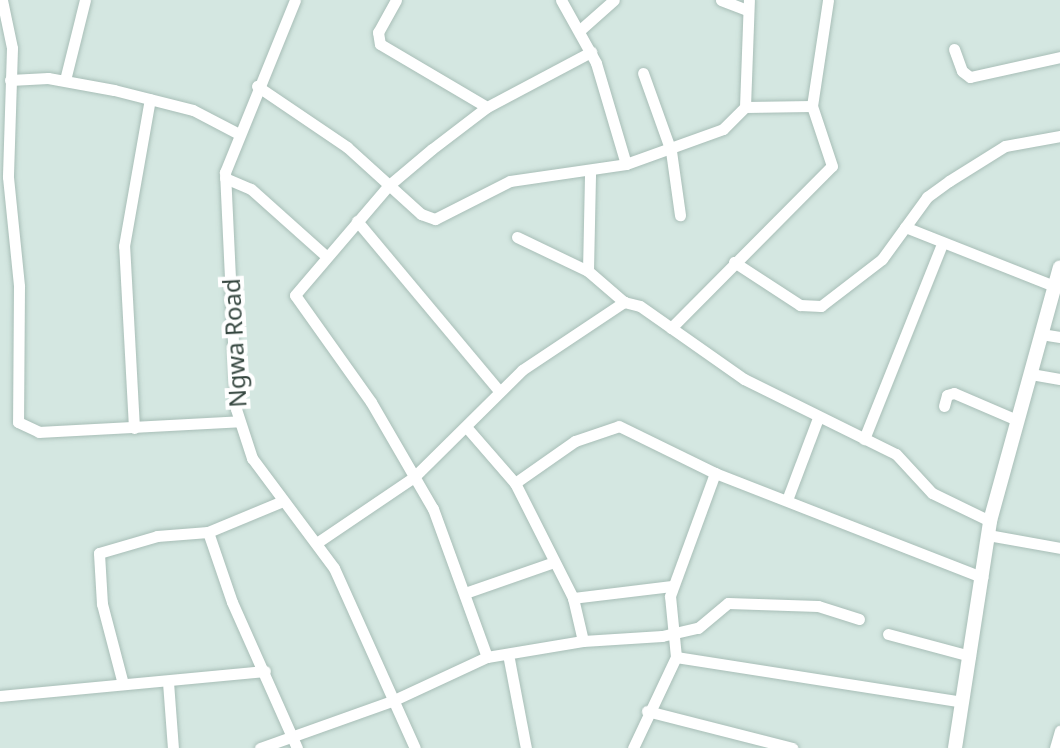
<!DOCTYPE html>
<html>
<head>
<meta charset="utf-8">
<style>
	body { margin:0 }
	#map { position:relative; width:1060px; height:748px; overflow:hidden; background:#e6f3ef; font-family:"Noto Sans",sans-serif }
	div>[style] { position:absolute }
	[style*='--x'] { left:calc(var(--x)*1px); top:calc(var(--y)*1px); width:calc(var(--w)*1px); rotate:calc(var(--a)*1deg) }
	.residential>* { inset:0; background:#d4e7e1 }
	.roads { filter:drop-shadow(0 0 2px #a8beb7) drop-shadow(0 0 2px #a8beb7) }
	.minor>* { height:11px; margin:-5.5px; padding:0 5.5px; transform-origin:5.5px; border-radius:5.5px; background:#fff }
	.tertiary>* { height:14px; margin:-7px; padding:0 7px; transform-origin:7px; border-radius:7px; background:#fff }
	span { translate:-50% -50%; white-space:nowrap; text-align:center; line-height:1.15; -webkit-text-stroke:8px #fff; paint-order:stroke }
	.street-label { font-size:24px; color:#35463f }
</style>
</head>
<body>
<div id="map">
	<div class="residential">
		<i style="clip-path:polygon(0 0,1060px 0,1060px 748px,0 748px)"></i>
	</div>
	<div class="roads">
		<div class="minor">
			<i style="--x:2;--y:0;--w:49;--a:78.2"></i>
			<i style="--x:12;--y:48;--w:129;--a:91.8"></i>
			<i style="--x:8;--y:177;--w:110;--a:84.2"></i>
			<i style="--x:19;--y:286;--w:136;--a:90.4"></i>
			<i style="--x:18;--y:422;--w:23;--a:25"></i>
			<i style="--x:39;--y:432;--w:200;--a:-3.1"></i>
			<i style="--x:295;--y:0;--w:186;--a:112.1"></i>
			<i style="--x:225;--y:172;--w:237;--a:87.3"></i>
			<i style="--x:236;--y:409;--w:52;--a:71.9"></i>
			<i style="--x:252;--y:458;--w:137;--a:53.3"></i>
			<i style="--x:334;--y:568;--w:197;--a:65.8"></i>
			<i style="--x:396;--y:0;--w:37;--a:119"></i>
			<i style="--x:378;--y:32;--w:12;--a:81"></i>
			<i style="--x:380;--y:44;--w:124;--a:30.5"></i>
			<i style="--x:561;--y:0;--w:72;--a:60.9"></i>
			<i style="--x:596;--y:63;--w:105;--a:73.5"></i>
			<i style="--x:721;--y:0;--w:26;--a:21"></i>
			<i style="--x:580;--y:30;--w:45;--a:-41.4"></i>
			<i style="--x:954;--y:49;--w:23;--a:70"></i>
			<i style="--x:962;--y:71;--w:10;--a:37"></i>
			<i style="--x:970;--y:77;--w:92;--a:-12.5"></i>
			<i style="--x:643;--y:73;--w:83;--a:70.3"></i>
			<i style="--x:671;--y:151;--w:65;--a:82"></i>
			<i style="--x:10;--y:80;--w:38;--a:-3"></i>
			<i style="--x:48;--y:78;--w:67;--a:10.3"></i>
			<i style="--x:114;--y:90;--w:81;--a:14.2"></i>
			<i style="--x:193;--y:110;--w:50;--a:27.6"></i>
			<i style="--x:65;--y:80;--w:82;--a:-76"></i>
			<i style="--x:257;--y:86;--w:109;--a:34.1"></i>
			<i style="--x:347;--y:147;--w:100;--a:42.2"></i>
			<i style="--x:421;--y:214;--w:15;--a:20"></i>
			<i style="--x:435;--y:219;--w:84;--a:-26.9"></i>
			<i style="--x:510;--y:181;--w:117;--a:-8.3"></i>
			<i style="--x:626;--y:164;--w:103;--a:-19.8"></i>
			<i style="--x:723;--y:129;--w:31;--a:-45"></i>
			<i style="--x:745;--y:107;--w:107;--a:-87.9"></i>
			<i style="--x:745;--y:107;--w:67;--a:-0.9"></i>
			<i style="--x:225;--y:178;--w:28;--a:23"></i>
			<i style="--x:251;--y:189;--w:101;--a:41.8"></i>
			<i style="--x:357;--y:221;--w:222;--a:50.1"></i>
			<i style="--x:905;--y:227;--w:160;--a:21.6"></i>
			<i style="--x:517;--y:237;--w:79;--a:25.6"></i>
			<i style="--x:588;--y:271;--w:48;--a:40.7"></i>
			<i style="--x:624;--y:302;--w:16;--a:14"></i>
			<i style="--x:640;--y:306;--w:127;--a:35.1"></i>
			<i style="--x:744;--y:379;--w:169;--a:26.3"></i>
			<i style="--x:896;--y:454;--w:53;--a:47.3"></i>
			<i style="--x:932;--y:493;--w:64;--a:25.8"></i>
			<i style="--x:734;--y:262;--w:79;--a:33.1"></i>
			<i style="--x:800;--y:305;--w:21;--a:3"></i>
			<i style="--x:821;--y:306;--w:77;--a:-37.6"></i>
			<i style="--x:882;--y:259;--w:77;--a:-54"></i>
			<i style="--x:927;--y:197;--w:27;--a:-36"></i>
			<i style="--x:949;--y:181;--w:66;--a:-32"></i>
			<i style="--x:1005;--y:146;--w:56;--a:-10.3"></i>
			<i style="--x:588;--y:271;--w:98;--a:-88.8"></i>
			<i style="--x:671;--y:328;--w:228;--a:-45.2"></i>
			<i style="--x:832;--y:166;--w:63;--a:-108.4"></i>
			<i style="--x:812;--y:106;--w:107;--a:-81.4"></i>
			<i style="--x:1041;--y:334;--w:19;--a:9"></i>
			<i style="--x:1031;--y:374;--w:29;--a:10"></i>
			<i style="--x:944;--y:406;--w:11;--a:-75"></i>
			<i style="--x:947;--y:395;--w:7;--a:-16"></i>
			<i style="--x:954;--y:393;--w:69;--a:23.2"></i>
			<i style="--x:134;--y:428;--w:182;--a:-93.1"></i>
			<i style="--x:124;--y:246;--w:149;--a:-80"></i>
			<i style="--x:468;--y:429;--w:72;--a:49"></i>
			<i style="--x:515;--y:483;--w:129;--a:63.2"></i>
			<i style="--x:573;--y:598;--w:44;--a:76.9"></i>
			<i style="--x:864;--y:439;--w:210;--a:-68.2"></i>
			<i style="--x:515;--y:483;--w:73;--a:-35"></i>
			<i style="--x:575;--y:441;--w:46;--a:-18.8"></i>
			<i style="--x:619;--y:426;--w:107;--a:26.1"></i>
			<i style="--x:715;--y:473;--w:287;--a:21.3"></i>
			<i style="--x:787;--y:500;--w:88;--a:-69.3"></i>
			<i style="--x:208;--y:532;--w:74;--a:71.1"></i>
			<i style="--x:232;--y:602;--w:160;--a:66"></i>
			<i style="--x:988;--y:535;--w:73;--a:10.2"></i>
			<i style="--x:318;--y:542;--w:116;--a:-34.1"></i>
			<i style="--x:414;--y:477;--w:152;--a:-44.7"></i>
			<i style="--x:522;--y:370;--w:123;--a:-33.7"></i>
			<i style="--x:465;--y:593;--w:94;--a:-19.2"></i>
			<i style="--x:573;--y:598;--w:100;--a:-6.9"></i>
			<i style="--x:888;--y:634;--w:85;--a:15"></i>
			<i style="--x:508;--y:654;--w:96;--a:79.2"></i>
			<i style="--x:487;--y:657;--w:158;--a:-110"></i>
			<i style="--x:433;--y:509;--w:124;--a:-120.1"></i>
			<i style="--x:371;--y:402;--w:131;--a:-125.4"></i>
			<i style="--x:295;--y:295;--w:143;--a:-49.5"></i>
			<i style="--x:388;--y:186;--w:57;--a:-40.1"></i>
			<i style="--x:432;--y:149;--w:69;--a:-37.4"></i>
			<i style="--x:487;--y:107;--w:118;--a:-27.9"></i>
			<i style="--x:676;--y:657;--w:290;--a:8.9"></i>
			<i style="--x:168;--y:682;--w:66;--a:85.7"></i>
			<i style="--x:123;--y:684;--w:83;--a:-104.7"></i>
			<i style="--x:102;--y:604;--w:51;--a:-93.4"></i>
			<i style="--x:99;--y:553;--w:60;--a:-16.3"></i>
			<i style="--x:157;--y:536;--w:51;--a:-4.5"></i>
			<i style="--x:208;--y:532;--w:81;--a:-22.5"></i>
			<i style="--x:0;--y:696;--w:266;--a:-5.4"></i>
			<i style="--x:647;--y:711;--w:150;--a:14.3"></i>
			<i style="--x:260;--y:748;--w:140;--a:-19.6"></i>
			<i style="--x:392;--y:701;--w:105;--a:-24.9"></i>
			<i style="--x:487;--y:657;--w:97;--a:-9.5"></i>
			<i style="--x:583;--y:641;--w:79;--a:-3.6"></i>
			<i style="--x:662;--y:636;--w:37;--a:-13"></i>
			<i style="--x:698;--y:628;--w:39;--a:-40"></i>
			<i style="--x:728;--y:603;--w:90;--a:1.9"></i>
			<i style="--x:818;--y:606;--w:43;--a:17.6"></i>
			<i style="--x:633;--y:748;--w:101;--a:-64.7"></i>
			<i style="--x:676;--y:657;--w:61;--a:-95.6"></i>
			<i style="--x:670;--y:596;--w:131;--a:-69.9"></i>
			<i style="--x:1055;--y:748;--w:18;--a:-74"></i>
		</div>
		<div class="tertiary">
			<i style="--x:955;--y:748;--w:230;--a:-81.2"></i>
			<i style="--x:990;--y:521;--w:263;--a:-74.6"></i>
		</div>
	</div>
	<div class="street-label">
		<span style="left:234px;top:343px;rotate:-93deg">Ngwa Road</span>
	</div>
</div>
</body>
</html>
